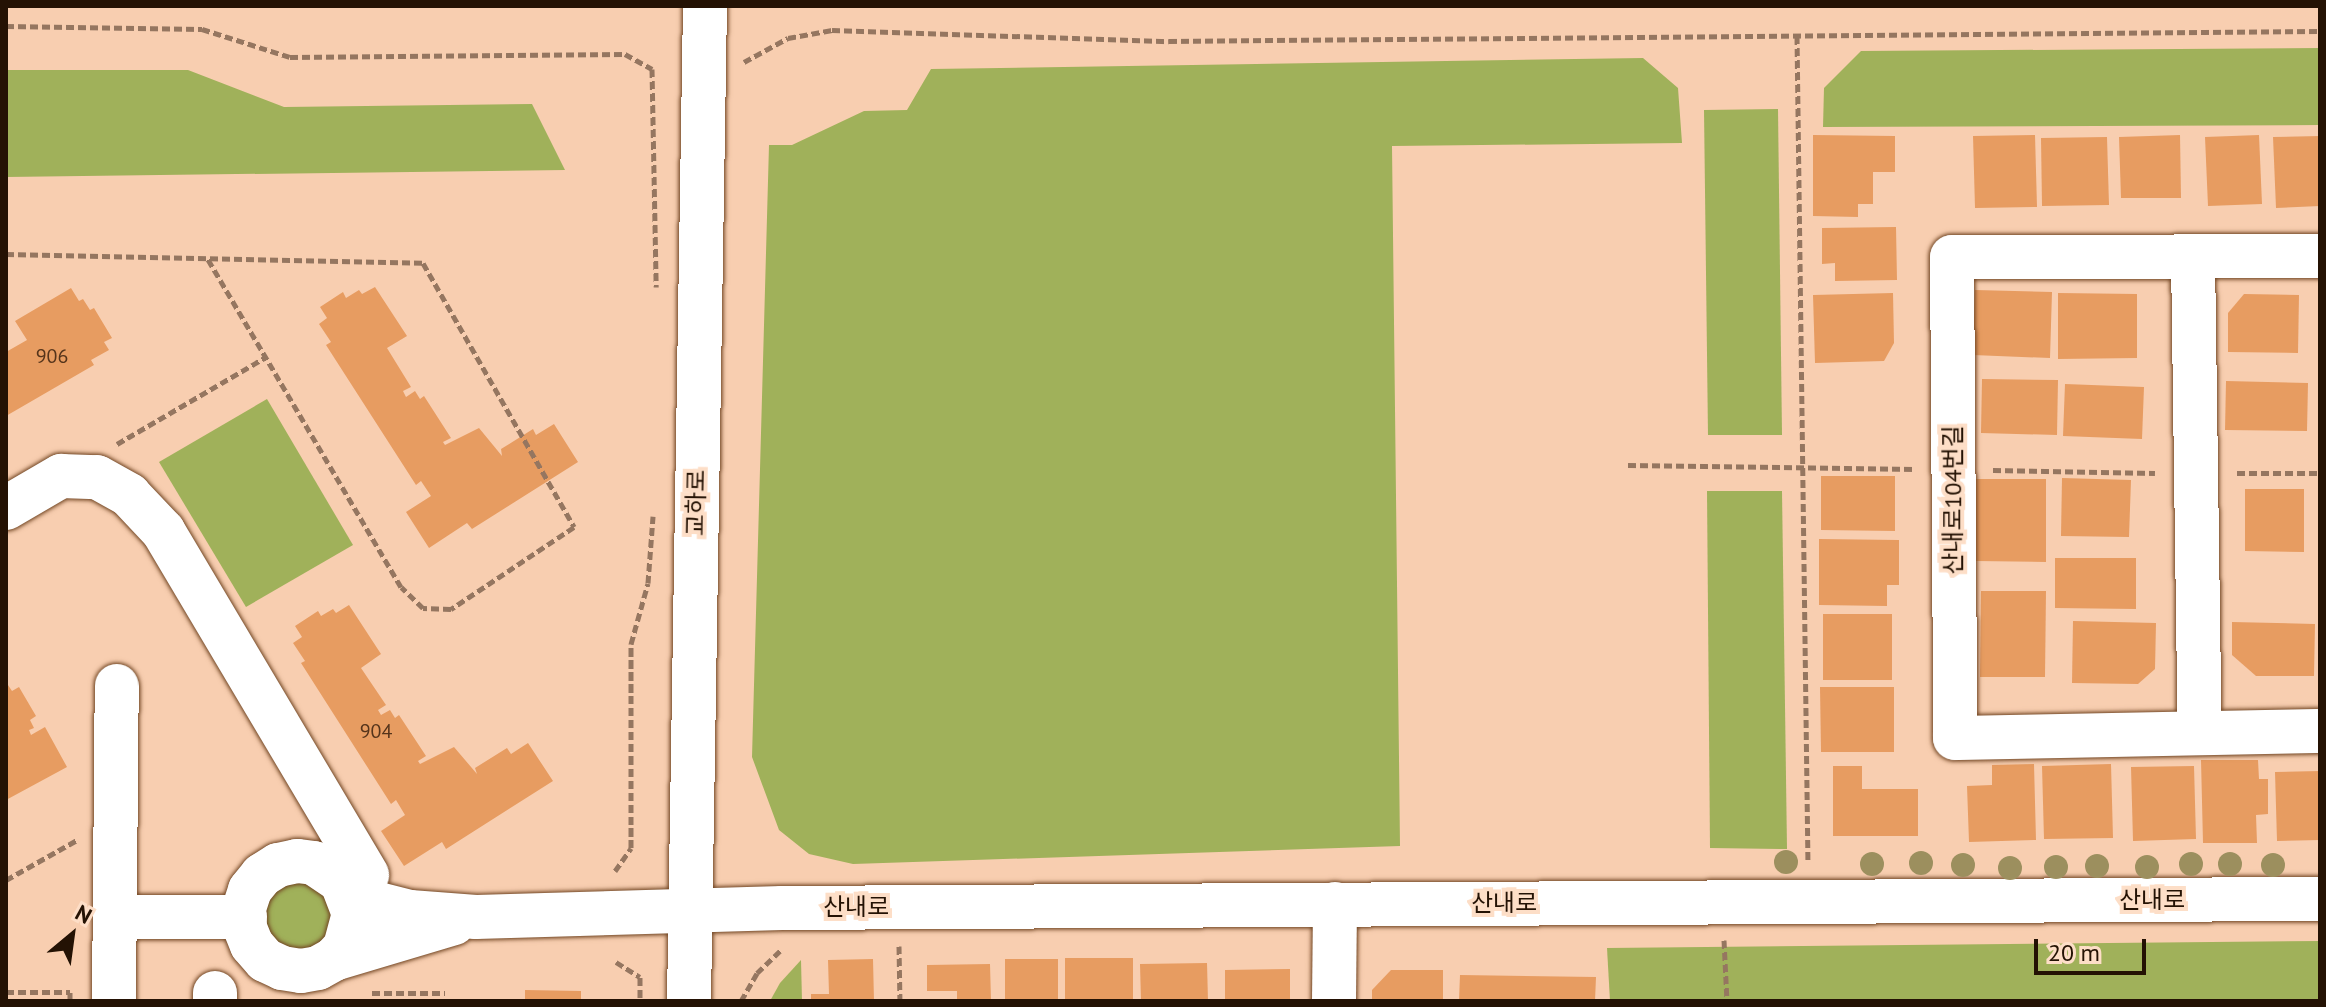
<!DOCTYPE html>
<html>
<head>
<meta charset="utf-8">
<style>
	body { margin:0 }
	#map { position:relative; width:2326px; height:1007px; overflow:hidden; background:#f8ceb0; font-family:"PT Sans","Noto Sans KR",sans-serif }
	div>[style] { position:absolute }
	[style*='--x'] { left:calc(var(--x)*1px); top:calc(var(--y)*1px); width:calc(var(--w)*1px); rotate:calc(var(--a)*1deg) }
	.green>* { inset:0; background:#a0b15a }
	.building>* { inset:0; background:#e79c61 }
	.path>* { height:5px; margin-top:-2.5px; transform-origin:0; background:repeating-linear-gradient(90deg,#957660 0 8px,transparent 0 12px) }
	.roads { filter:drop-shadow(0 0 2px #724623) drop-shadow(0 0 2px #724623) }
	.minor>* { height:44px; margin:-22px; padding:0 22px; transform-origin:22px; border-radius:22px; background:#fff }
	.trees>* { width:24px; height:24px; margin:-12px; border-radius:50%; background:#9c8f5e }
	span { translate:-50% -50%; white-space:nowrap; text-align:center; line-height:1.15; -webkit-text-stroke:8px #fddec7; paint-order:stroke }
	.number-label { font-size:20px; color:#55341b }
	.number-label span { -webkit-text-stroke-width:0 }
	.street-label { font-size:24px; color:#241204 }
	.frame { position:absolute; inset:0; border:8px solid #241204; pointer-events:none }
	.north { position:absolute; left:32px; top:895px; width:80px; height:80px; -webkit-text-stroke:6px #fddec7; paint-order:stroke; rotate:29deg; font-size:22px; font-weight:700; line-height:32px; text-align:center; color:#241204 }
	.north::after { content:''; display:block; margin:auto; width:28px; height:36px; background:#241204; clip-path:polygon(50% 0,100% 100%,50% 72%,0 100%) }
	.scale { position:absolute; left:2034px; top:939px; width:112px; height:36px; box-sizing:border-box; border:4px solid #241204; border-top:0; padding-left:10px; font-size:24px; line-height:28px; white-space:nowrap; color:#241204; -webkit-text-stroke:6px #fddec7; paint-order:stroke }
</style>
</head>
<body>
<div id="map">
	<div class="green">
		<i style="clip-path:polygon(2320px 48px,2320px 125px,1823px 127px,1824px 88px,1861px 51px)"></i>
		<i style="clip-path:polygon(1643px 58px,1678px 88px,1682px 143px,1392px 146px,1400px 846px,853px 864px,809px 854px,779px 830px,752px 757px,769px 145px,792px 145px,864px 111px,907px 110px,931px 69px)"></i>
		<i style="clip-path:polygon(6px 70px,188px 70px,284px 107px,532px 104px,565px 170px,6px 177px)"></i>
		<i style="clip-path:polygon(1778px 109px,1782px 435px,1708px 435px,1704px 110px)"></i>
		<i style="clip-path:polygon(267px 399px,353px 545px,246px 607px,159px 462px)"></i>
		<i style="clip-path:polygon(1707px 491px,1782px 491px,1787px 849px,1710px 848px)"></i>
		<i style="clip-path:polygon(316px 879px,339px 922px,316px 951px,279px 947px,263px 927px,264px 902px,279px 882px)"></i>
		<i style="clip-path:polygon(2320px 941px,2320px 1001px,1610px 1001px,1607px 948px)"></i>
		<i style="clip-path:polygon(801px 960px,802px 1001px,770px 1001px,780px 983px)"></i>
	</div>
	<div class="building">
		<i style="clip-path:polygon(1813px 135px,1895px 136px,1895px 172px,1873px 172px,1873px 204px,1858px 204px,1858px 217px,1813px 216px)"></i>
		<i style="clip-path:polygon(2035px 135px,2037px 207px,1975px 208px,1973px 136px)"></i>
		<i style="clip-path:polygon(2180px 135px,2181px 198px,2121px 198px,2119px 137px)"></i>
		<i style="clip-path:polygon(2259px 135px,2262px 204px,2208px 206px,2205px 137px)"></i>
		<i style="clip-path:polygon(2320px 136px,2320px 206px,2276px 208px,2273px 137px)"></i>
		<i style="clip-path:polygon(2107px 137px,2109px 205px,2042px 206px,2041px 138px)"></i>
		<i style="clip-path:polygon(1896px 227px,1897px 280px,1835px 281px,1835px 263px,1822px 264px,1822px 228px)"></i>
		<i style="clip-path:polygon(375px 287px,407px 336px,387px 348px,411px 387px,403px 391px,406px 397px,415px 391px,420px 399px,424px 396px,451px 438px,443px 442px,445px 445px,479px 428px,502px 456px,501px 449px,533px 429px,536px 435px,554px 424px,578px 462px,472px 529px,467px 523px,429px 548px,406px 512px,431px 496px,421px 481px,416px 485px,326px 345px,331px 342px,319px 324px,327px 318px,320px 307px,343px 292px,346px 298px,359px 290px,362px 294px)"></i>
		<i style="clip-path:polygon(71px 288px,79px 301px,83px 299px,90px 310px,94px 308px,112px 338px,104px 342px,109px 350px,91px 360px,94px 365px,6px 416px,6px 352px,27px 340px,15px 321px)"></i>
		<i style="clip-path:polygon(1975px 290px,2052px 292px,2050px 358px,1973px 355px)"></i>
		<i style="clip-path:polygon(1893px 293px,1894px 343px,1884px 361px,1815px 363px,1813px 295px)"></i>
		<i style="clip-path:polygon(2058px 293px,2137px 294px,2137px 358px,2058px 359px)"></i>
		<i style="clip-path:polygon(2244px 294px,2299px 295px,2298px 353px,2228px 352px,2228px 313px)"></i>
		<i style="clip-path:polygon(1982px 379px,2058px 380px,2057px 435px,1981px 433px)"></i>
		<i style="clip-path:polygon(2226px 381px,2308px 383px,2307px 431px,2225px 430px)"></i>
		<i style="clip-path:polygon(2065px 384px,2144px 387px,2142px 439px,2063px 436px)"></i>
		<i style="clip-path:polygon(1821px 476px,1895px 476px,1895px 531px,1821px 530px)"></i>
		<i style="clip-path:polygon(2062px 478px,2131px 480px,2129px 537px,2061px 536px)"></i>
		<i style="clip-path:polygon(1976px 479px,2046px 479px,2046px 562px,1976px 561px)"></i>
		<i style="clip-path:polygon(2245px 489px,2304px 489px,2304px 552px,2245px 551px)"></i>
		<i style="clip-path:polygon(1819px 539px,1899px 540px,1899px 585px,1887px 585px,1887px 606px,1819px 605px)"></i>
		<i style="clip-path:polygon(2055px 558px,2136px 558px,2136px 609px,2055px 608px)"></i>
		<i style="clip-path:polygon(1981px 591px,2046px 591px,2045px 677px,1980px 677px)"></i>
		<i style="clip-path:polygon(349px 605px,381px 654px,361px 668px,386px 705px,378px 710px,381px 715px,390px 710px,395px 718px,399px 715px,426px 756px,418px 761px,420px 764px,454px 747px,477px 774px,475px 768px,507px 748px,511px 754px,528px 743px,553px 781px,446px 849px,442px 842px,404px 866px,381px 831px,405px 815px,396px 800px,391px 804px,301px 663px,305px 661px,293px 643px,302px 637px,295px 626px,318px 611px,321px 616px,333px 609px,336px 613px)"></i>
		<i style="clip-path:polygon(1823px 614px,1892px 614px,1892px 680px,1823px 680px)"></i>
		<i style="clip-path:polygon(2073px 621px,2156px 623px,2155px 669px,2138px 684px,2072px 683px)"></i>
		<i style="clip-path:polygon(2232px 622px,2315px 624px,2314px 676px,2256px 676px,2232px 655px)"></i>
		<i style="clip-path:polygon(6px 682px,12px 691px,19px 687px,36px 716px,30px 720px,34px 728px,29px 730px,31px 735px,45px 727px,67px 767px,6px 800px)"></i>
		<i style="clip-path:polygon(1820px 687px,1894px 687px,1894px 752px,1821px 752px)"></i>
		<i style="clip-path:polygon(2201px 760px,2258px 760px,2259px 779px,2268px 779px,2268px 814px,2256px 815px,2257px 843px,2203px 843px)"></i>
		<i style="clip-path:polygon(2034px 764px,2036px 840px,1969px 842px,1967px 786px,1992px 785px,1992px 765px)"></i>
		<i style="clip-path:polygon(2111px 764px,2113px 838px,2044px 839px,2042px 766px)"></i>
		<i style="clip-path:polygon(1833px 766px,1862px 766px,1862px 789px,1918px 789px,1918px 836px,1833px 836px)"></i>
		<i style="clip-path:polygon(2194px 766px,2196px 839px,2133px 841px,2131px 767px)"></i>
		<i style="clip-path:polygon(2320px 771px,2320px 840px,2277px 841px,2275px 772px)"></i>
		<i style="clip-path:polygon(1065px 958px,1133px 958px,1133px 1001px,1065px 1001px)"></i>
		<i style="clip-path:polygon(873px 959px,874px 1001px,811px 1001px,811px 994px,829px 994px,828px 960px)"></i>
		<i style="clip-path:polygon(1005px 959px,1058px 959px,1058px 1001px,1005px 1001px)"></i>
		<i style="clip-path:polygon(1207px 963px,1208px 1001px,1141px 1001px,1140px 964px)"></i>
		<i style="clip-path:polygon(990px 964px,991px 1001px,957px 1001px,957px 991px,927px 991px,927px 965px)"></i>
		<i style="clip-path:polygon(1290px 969px,1290px 1001px,1225px 1001px,1225px 970px)"></i>
		<i style="clip-path:polygon(1391px 970px,1443px 970px,1443px 1001px,1372px 1001px,1372px 990px)"></i>
		<i style="clip-path:polygon(1460px 975px,1596px 977px,1595px 1001px,1459px 1001px)"></i>
		<i style="clip-path:polygon(525px 990px,581px 991px,581px 1001px,525px 1001px)"></i>
	</div>
	<div class="path">
		<i style="--x:6;--y:26;--w:196;--a:0.9"></i>
		<i style="--x:202;--y:29;--w:92;--a:17.7"></i>
		<i style="--x:290;--y:57;--w:335;--a:-0.5"></i>
		<i style="--x:625;--y:54;--w:31;--a:29"></i>
		<i style="--x:652;--y:69;--w:218;--a:88.9"></i>
		<i style="--x:1797;--y:36;--w:827;--a:89.24"></i>
		<i style="--x:744;--y:62;--w:50;--a:-28.6"></i>
		<i style="--x:788;--y:38;--w:45;--a:-10.3"></i>
		<i style="--x:832;--y:30;--w:337;--a:1.9"></i>
		<i style="--x:1169;--y:41;--w:1151;--a:-0.5"></i>
		<i style="--x:6;--y:254;--w:417;--a:1.2"></i>
		<i style="--x:423;--y:263;--w:304;--a:60.2"></i>
		<i style="--x:574;--y:527;--w:148;--a:146.3"></i>
		<i style="--x:451;--y:609;--w:28;--a:-178"></i>
		<i style="--x:423;--y:608;--w:30;--a:-136"></i>
		<i style="--x:401;--y:587;--w:381;--a:-120.5"></i>
		<i style="--x:117;--y:444;--w:173;--a:-30.3"></i>
		<i style="--x:1628;--y:465;--w:287;--a:0.8"></i>
		<i style="--x:1993;--y:470;--w:162;--a:1.1"></i>
		<i style="--x:2237;--y:473;--w:83;--a:0"></i>
		<i style="--x:615;--y:871;--w:28;--a:-55"></i>
		<i style="--x:631;--y:848;--w:204;--a:-90"></i>
		<i style="--x:631;--y:644;--w:63;--a:-74.4"></i>
		<i style="--x:648;--y:583;--w:67;--a:-85.7"></i>
		<i style="--x:6;--y:880;--w:81;--a:-29.4"></i>
		<i style="--x:1724;--y:940;--w:61;--a:87.2"></i>
		<i style="--x:899;--y:946;--w:55;--a:89"></i>
		<i style="--x:616;--y:962;--w:28;--a:32"></i>
		<i style="--x:640;--y:977;--w:24;--a:90"></i>
		<i style="--x:6;--y:992;--w:64;--a:0"></i>
		<i style="--x:70;--y:992;--w:9;--a:90"></i>
		<i style="--x:372;--y:993;--w:73;--a:0"></i>
		<i style="--x:741;--y:1001;--w:32;--a:-60"></i>
		<i style="--x:757;--y:973;--w:35;--a:-44"></i>
	</div>
	<div class="roads">
		<div class="minor">
			<i style="--x:2193;--y:256;--w:477;--a:89.2"></i>
			<i style="--x:2320;--y:256;--w:368;--a:179.8"></i>
			<i style="--x:1952;--y:257;--w:481;--a:89.6"></i>
			<i style="--x:1955;--y:738;--w:365;--a:-1.1"></i>
			<i style="--x:6;--y:508;--w:64;--a:-30.2"></i>
			<i style="--x:61;--y:476;--w:36;--a:2"></i>
			<i style="--x:97;--y:477;--w:37;--a:29"></i>
			<i style="--x:129;--y:495;--w:50;--a:46.6"></i>
			<i style="--x:163;--y:531;--w:400;--a:59.3"></i>
			<i style="--x:351;--y:897;--w:61;--a:14.3"></i>
			<i style="--x:410;--y:912;--w:66;--a:4.3"></i>
			<i style="--x:476;--y:917;--w:306;--a:-1.7"></i>
			<i style="--x:782;--y:908;--w:1538;--a:-0.34"></i>
			<i style="--x:115;--y:917;--w:130;--a:0"></i>
			<i style="--x:334;--y:959;--w:16;--a:-47"></i>
			<i style="--x:345;--y:947;--w:34;--a:-75"></i>
			<i style="--x:354;--y:914;--w:34;--a:-111"></i>
			<i style="--x:342;--y:882;--w:34;--a:-146"></i>
			<i style="--x:314;--y:863;--w:17;--a:-173"></i>
			<i style="--x:297;--y:861;--w:19;--a:168"></i>
			<i style="--x:278;--y:865;--w:19;--a:148"></i>
			<i style="--x:262;--y:875;--w:19;--a:129"></i>
			<i style="--x:250;--y:890;--w:20;--a:108"></i>
			<i style="--x:244;--y:909;--w:19;--a:87"></i>
			<i style="--x:245;--y:928;--w:18;--a:68"></i>
			<i style="--x:252;--y:945;--w:20;--a:49"></i>
			<i style="--x:265;--y:960;--w:19;--a:25"></i>
			<i style="--x:282;--y:968;--w:19;--a:9"></i>
			<i style="--x:301;--y:971;--w:17;--a:-10"></i>
			<i style="--x:318;--y:968;--w:18;--a:-29"></i>
			<i style="--x:334;--y:959;--w:125;--a:-16.7"></i>
			<i style="--x:114;--y:1001;--w:315;--a:-89.5"></i>
			<i style="--x:215;--y:1001;--w:8;--a:-90"></i>
			<i style="--x:689;--y:1001;--w:995;--a:-89.08"></i>
			<i style="--x:1334;--y:1001;--w:97;--a:-89.4"></i>
		</div>
	</div>
	<div class="trees">
		<i style="left:1786px;top:862px"></i>
		<i style="left:1921px;top:863px"></i>
		<i style="left:1872px;top:864px"></i>
		<i style="left:2191px;top:864px"></i>
		<i style="left:2230px;top:864px"></i>
		<i style="left:1963px;top:865px"></i>
		<i style="left:2273px;top:865px"></i>
		<i style="left:2097px;top:866px"></i>
		<i style="left:2056px;top:867px"></i>
		<i style="left:2147px;top:867px"></i>
		<i style="left:2010px;top:868px"></i>
	</div>
	<div class="number-label">
		<span style="left:52px;top:356px">906</span>
		<span style="left:376px;top:731px">904</span>
	</div>
	<div class="street-label">
		<span style="left:1953px;top:500px;rotate:-90deg">산내로104번길</span>
		<span style="left:696px;top:503px;rotate:-89deg">교하로</span>
		<span style="left:2152px;top:900px">산내로</span>
		<span style="left:1504px;top:903px">산내로</span>
		<span style="left:856px;top:907px">산내로</span>
	</div>
	<div class="frame"></div>
	<div class="north">N</div>
	<div class="scale">20 m</div>
</div>
</body>
</html>
